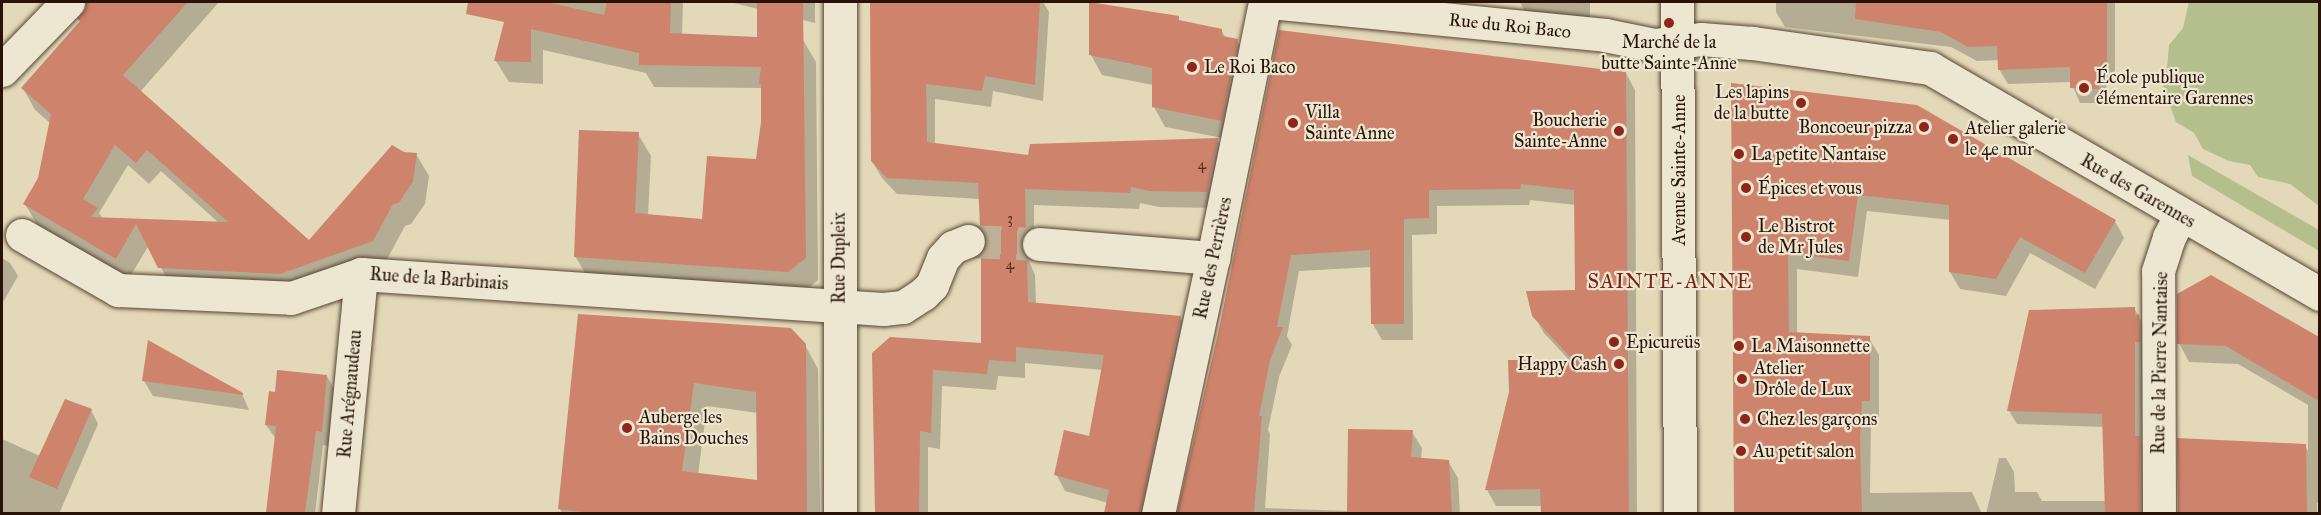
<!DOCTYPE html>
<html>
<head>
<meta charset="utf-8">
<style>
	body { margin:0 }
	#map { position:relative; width:2321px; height:515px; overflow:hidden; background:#e3d9b8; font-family:"IM FELL Great Primer",serif }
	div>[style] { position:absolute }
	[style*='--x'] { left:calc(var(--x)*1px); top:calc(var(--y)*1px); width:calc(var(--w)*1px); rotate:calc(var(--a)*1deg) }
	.green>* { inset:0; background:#b5bf8e }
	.shadow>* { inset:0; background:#0003 }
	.building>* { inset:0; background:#ce836c }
	.minor-tunnel>* { height:33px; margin-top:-16.5px; transform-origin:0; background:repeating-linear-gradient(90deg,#beb195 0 33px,transparent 0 49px) }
	.roads { filter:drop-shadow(0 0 2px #584434) drop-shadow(0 0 2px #584434) }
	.minor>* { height:33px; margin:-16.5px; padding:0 16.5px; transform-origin:16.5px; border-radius:16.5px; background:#ede6d1 }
	.dots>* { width:16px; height:16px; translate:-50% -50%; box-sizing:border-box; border:3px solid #ede6d1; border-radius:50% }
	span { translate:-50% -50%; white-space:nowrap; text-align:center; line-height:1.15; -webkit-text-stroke:4.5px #ede6d1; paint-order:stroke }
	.number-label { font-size:15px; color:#522e21 }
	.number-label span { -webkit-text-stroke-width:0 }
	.street-label { font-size:18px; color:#291208 }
	.poi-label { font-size:18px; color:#291208 }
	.left { translate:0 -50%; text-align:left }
	.right { translate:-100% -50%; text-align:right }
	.neighbourhood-label { font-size:20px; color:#7a1f14; letter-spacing:1.5px }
	.frame { position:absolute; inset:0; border:3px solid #291208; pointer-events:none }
</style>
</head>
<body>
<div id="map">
	<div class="green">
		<i style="clip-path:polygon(2189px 2px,2319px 2px,2319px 206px,2290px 184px,2258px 177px,2250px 165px,2229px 161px,2203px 149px,2194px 133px,2176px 122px,2161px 80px,2167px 69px,2169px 45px,2183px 28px)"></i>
		<i style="clip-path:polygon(2188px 155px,2319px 230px,2319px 251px,2192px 176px)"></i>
	</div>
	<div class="shadow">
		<i style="clip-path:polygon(evenodd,47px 2px,219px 2px,140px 92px,309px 242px,403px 154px,416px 154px,429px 176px,425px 204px,411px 224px,405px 226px,385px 263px,293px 295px,173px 290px,149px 245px,128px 280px,38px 226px,25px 204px,40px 179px,50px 123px,35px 110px,23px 88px,81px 22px,88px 6px,47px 2px,128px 165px,149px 184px,161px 171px,219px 223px,103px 219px,99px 213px,128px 165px)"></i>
		<i style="clip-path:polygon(511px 2px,683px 2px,682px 35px,803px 40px,816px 62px,818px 280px,801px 294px,588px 278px,575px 256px,638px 134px,651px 156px,648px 216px,703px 220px,758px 161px,763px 122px,763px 88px,654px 87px,646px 73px,543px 50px,543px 84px,509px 82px,496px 61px)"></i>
		<i style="clip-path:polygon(730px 2px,815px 2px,815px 23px)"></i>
		<i style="clip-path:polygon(872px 2px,1043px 2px,1049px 12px,1043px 101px,993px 91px,991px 107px,935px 99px,935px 144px,1030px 157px,1217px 140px,1227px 156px,1216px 208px,1159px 207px,1140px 203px,1139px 209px,1034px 205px,1034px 249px,1029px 261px,1035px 275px,1036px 304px,1180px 317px,1190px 334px,1151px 514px,1106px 514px,1108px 503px,1065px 491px,1056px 474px,1090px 438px,1103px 370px,1025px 363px,1025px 378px,998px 376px,996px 390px,942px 386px,940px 449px,928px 447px,928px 514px,876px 514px,873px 354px,983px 345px,988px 243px,980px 199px,897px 194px,882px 178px,872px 161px)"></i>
		<i style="clip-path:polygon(1520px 2px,1590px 2px,1590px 21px,1526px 14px)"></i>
		<i style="clip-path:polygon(1776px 2px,2115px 2px,2115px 83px,2106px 82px,2107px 103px,2080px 103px,2071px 82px,2008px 84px,1999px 69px,1999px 60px,1977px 61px,1951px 47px,1785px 27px,1776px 12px)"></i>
		<i style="clip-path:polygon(1221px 30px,1226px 38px,1237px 41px,1249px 61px,1233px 140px,1165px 127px,1154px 107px,1153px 85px,1102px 75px,1091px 55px)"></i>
		<i style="clip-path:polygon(1280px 32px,1626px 73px,1635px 90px,1637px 514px,1542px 514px,1542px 506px,1496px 506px,1487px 490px,1570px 361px,1544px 333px,1534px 316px,1576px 292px,1576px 205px,1530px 200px,1529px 205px,1437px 206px,1437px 234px,1412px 235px,1413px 340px,1382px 340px,1373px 324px,1372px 267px,1299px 271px,1287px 336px,1292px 345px,1279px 377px,1268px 430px,1270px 434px,1265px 508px,1348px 511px,1412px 432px,1422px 448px,1421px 459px,1448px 461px,1458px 478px,1460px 514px,1179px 514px,1222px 320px)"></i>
		<i style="clip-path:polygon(1733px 85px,2115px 221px,2124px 238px,2095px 289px,2030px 253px,2006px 296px,1960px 289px,1950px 272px,1951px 220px,1867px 211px,1858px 277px,1797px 269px,1797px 334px,1869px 338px,1879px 355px,1879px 417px,1871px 417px,1870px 493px,1972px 492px,1982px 514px,1736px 514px)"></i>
		<i style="clip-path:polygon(2px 258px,10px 263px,18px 276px,2px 304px)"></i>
		<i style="clip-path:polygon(2211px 277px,2320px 339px,2320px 503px,2317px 503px,2317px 514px,2179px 514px,2179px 439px,2305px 445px,2308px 451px,2308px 405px,2238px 364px,2189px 362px,2179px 343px)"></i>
		<i style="clip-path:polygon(2134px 308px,2146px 329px,2146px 355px,2142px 355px,2142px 443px,2147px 451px,2147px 514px,1986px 514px,1999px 458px,2006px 458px,2014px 472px,2015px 492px,2037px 492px,2042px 501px,2106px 501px,2104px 427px,2017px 424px,2009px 411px)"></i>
		<i style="clip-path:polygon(evenodd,579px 316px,805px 345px,818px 369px,820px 514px,562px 514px,560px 509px,579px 316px,707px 406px,758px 413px,758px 482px,698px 475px,707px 406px)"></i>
		<i style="clip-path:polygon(327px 376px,335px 391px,329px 446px,323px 445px,315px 514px,267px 514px,276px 439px,266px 425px,276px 394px)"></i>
		<i style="clip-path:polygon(144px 381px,242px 394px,249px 410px,153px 396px)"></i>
		<i style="clip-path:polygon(91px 410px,98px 424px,59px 514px,2px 514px,2px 439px,40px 456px)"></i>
	</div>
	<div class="building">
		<i style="clip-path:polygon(evenodd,86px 2px,188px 2px,123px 75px,309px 240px,392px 145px,404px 152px,417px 153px,413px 181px,399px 203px,393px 204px,373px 241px,280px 274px,158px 268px,136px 224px,116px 259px,23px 204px,38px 178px,51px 114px,21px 88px,80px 21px,77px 19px,86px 7px,86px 2px,115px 145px,136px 163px,147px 150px,228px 222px,91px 217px,98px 208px,83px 199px,115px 145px)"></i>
		<i style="clip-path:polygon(468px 2px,546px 2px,604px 15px,607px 2px,671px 2px,670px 33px,757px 37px,757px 2px,803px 2px,806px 258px,788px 272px,574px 257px,579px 130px,639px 132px,635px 213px,702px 219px,707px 156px,756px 159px,761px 122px,761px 84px,759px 84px,761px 67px,639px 65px,639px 53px,531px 29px,531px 62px,494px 61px,504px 22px,466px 14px)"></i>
		<i style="clip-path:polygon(870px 2px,1040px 2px,1035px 85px,985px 76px,982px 91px,926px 84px,927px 142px,1028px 155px,1030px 144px,1218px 138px,1207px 192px,1149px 191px,1131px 187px,1130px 193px,1025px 189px,1026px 232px,1020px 243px,1027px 257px,1028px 302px,1181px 316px,1140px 513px,1104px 513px,1109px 490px,1054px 475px,1064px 430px,1089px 436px,1104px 355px,1016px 347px,1016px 362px,989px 360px,987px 374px,933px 370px,931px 433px,920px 431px,919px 513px,875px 513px,872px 353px,890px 337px,981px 343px,981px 254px,987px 243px,985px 234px,980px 226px,978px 183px,887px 178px,871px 161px)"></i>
		<i style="clip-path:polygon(1089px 2px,1179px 16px,1179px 20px,1222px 29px,1222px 36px,1238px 39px,1222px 121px,1152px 107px,1152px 68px,1089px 55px)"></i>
		<i style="clip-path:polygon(1856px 2px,2107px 2px,2107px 68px,2099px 68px,2099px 89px,2070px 88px,2070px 67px,1998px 70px,1997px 46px,1968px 47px,1941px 32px,1855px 19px)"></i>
		<i style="clip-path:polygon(1279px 30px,1626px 72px,1629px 513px,1541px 513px,1540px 489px,1485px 490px,1509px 392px,1508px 360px,1573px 360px,1532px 316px,1526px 291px,1575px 290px,1574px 190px,1521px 184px,1520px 189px,1429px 190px,1429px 218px,1404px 219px,1404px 324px,1371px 324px,1370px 250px,1291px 255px,1277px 327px,1283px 327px,1270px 360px,1259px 416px,1262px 416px,1254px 513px,1177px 513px,1221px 320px)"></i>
		<i style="clip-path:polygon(1731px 83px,1917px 105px,2116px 220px,2085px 273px,2020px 237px,1996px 279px,1949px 272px,1949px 205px,1858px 195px,1849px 261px,1788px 253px,1789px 332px,1870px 336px,1870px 401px,1862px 401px,1860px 440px,1862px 513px,1734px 513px)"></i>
		<i style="clip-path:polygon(2211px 275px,2319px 337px,2319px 401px,2226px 346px,2177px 344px,2177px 294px)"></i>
		<i style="clip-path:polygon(2135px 307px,2135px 316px,2139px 314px,2140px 342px,2135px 342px,2135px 436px,2140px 436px,2140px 513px,2105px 513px,2102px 414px,2007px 411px,2029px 310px)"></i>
		<i style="clip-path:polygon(evenodd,578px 314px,791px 328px,806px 344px,807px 513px,589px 513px,558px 509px,578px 314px,694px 383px,756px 392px,757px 480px,682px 471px,694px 383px)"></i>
		<i style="clip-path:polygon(148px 340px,243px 393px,243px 395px,142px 381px)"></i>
		<i style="clip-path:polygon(277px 370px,327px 375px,322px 432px,316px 431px,305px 513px,266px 513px,276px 426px,265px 425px,269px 391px,275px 392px)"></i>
		<i style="clip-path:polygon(65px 399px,92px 409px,57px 489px,29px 477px)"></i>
		<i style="clip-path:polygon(1348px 429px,1413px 430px,1411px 457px,1449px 460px,1452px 513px,1347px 513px)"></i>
		<i style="clip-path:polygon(2177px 438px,2306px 444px,2307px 513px,2178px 513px)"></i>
	</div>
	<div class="minor-tunnel">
		<i style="--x:968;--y:241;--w:71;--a:2.4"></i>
	</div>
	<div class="roads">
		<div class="minor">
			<i style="--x:1270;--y:2;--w:337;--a:5.6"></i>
			<i style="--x:1605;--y:35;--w:50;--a:11.5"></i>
			<i style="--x:1654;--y:45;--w:47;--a:-7.3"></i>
			<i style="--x:1701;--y:39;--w:51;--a:4.5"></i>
			<i style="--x:1752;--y:43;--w:180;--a:8"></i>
			<i style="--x:1930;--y:68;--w:451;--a:30.1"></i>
			<i style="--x:1677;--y:2;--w:512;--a:89.66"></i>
			<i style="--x:2;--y:70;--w:95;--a:-45.9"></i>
			<i style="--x:22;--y:235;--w:111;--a:29.8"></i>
			<i style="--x:118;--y:290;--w:173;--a:2.6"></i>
			<i style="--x:291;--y:298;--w:74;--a:-18.9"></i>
			<i style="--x:361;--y:274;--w:523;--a:3.84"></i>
			<i style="--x:883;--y:309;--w:20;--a:-6"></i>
			<i style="--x:903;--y:307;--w:24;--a:-33"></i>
			<i style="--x:923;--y:294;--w:13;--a:-45"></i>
			<i style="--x:932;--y:285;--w:29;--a:-68"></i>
			<i style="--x:943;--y:258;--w:15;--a:-48"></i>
			<i style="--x:953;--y:247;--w:16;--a:-22"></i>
			<i style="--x:1039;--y:244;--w:175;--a:4.6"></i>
			<i style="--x:338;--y:514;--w:241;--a:-84.5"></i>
			<i style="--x:840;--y:514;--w:512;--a:-90"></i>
			<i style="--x:1158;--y:514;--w:262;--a:-77.9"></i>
			<i style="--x:1213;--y:258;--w:261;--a:-78.5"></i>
			<i style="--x:2159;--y:514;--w:243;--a:-90.2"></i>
			<i style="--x:2158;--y:271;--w:36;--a:-72"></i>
			<i style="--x:2169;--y:237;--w:24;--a:-62"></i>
		</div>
	</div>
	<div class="dots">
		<i style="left:1669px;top:23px;background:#8f2418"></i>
		<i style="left:1192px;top:67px;background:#8f2418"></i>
		<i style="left:2084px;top:88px;background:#8f2418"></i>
		<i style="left:1801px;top:103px;background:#8f2418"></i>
		<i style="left:1293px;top:123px;background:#8f2418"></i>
		<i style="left:1924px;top:127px;background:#8f2418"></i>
		<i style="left:1619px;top:131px;background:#8f2418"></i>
		<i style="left:1953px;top:139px;background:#8f2418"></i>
		<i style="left:1739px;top:154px;background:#8f2418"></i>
		<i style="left:1746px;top:188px;background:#8f2418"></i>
		<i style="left:1746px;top:237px;background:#8f2418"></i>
		<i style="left:1614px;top:342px;background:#8f2418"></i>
		<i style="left:1739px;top:346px;background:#8f2418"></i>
		<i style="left:1619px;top:364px;background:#8f2418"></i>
		<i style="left:1742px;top:379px;background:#8f2418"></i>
		<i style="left:1745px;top:419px;background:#8f2418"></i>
		<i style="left:627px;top:428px;background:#8f2418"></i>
		<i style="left:1741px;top:451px;background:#8f2418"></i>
	</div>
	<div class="number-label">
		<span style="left:1202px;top:165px">4</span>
		<span style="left:1010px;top:219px">3</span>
		<span style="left:1010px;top:265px">4</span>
	</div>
	<div class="street-label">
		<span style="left:1510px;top:26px;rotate:6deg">Rue du Roi Baco</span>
		<span style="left:1679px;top:170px;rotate:-90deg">Avenue Sainte-Anne</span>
		<span style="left:2138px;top:191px;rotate:30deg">Rue des Garennes</span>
		<span style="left:839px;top:258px;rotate:-90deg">Rue Dupleix</span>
		<span style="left:1213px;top:258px;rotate:-78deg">Rue des Perrières</span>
		<span style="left:439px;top:279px;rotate:4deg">Rue de la Barbinais</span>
		<span style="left:2160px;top:363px;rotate:-89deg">Rue de la Pierre Nantaise</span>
		<span style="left:350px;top:394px;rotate:-85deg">Rue Arégnaudeau</span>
	</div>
	<div class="poi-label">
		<span style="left:1669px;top:53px">Marché de la<br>butte Sainte-Anne</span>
		<span class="left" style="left:1204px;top:67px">Le Roi Baco</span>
		<span class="left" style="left:2096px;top:88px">École publique<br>élémentaire Garennes</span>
		<span class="right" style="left:1789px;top:103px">Les lapins<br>de la butte</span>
		<span class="left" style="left:1305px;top:123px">Villa<br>Sainte Anne</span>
		<span class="right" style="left:1607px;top:131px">Boucherie<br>Sainte-Anne</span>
		<span class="right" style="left:1912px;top:127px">Boncoeur pizza</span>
		<span class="left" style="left:1965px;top:139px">Atelier galerie<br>le 4e mur</span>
		<span class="left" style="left:1751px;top:154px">La petite Nantaise</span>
		<span class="left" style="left:1758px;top:188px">Épices et vous</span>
		<span class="left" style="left:1758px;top:237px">Le Bistrot<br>de Mr Jules</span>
		<span class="left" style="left:1626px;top:342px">Epicureüs</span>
		<span class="left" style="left:1751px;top:346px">La Maisonnette</span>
		<span class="right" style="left:1607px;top:364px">Happy Cash</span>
		<span class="left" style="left:1754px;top:379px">Atelier<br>Drôle de Lux</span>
		<span class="left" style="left:639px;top:428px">Auberge les<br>Bains Douches</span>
		<span class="left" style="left:1757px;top:419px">Chez les garçons</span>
		<span class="left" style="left:1753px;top:451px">Au petit salon</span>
	</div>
	<div class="neighbourhood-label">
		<span style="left:1670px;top:281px">SAINTE-ANNE</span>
	</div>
	<div class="frame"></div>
</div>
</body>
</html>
